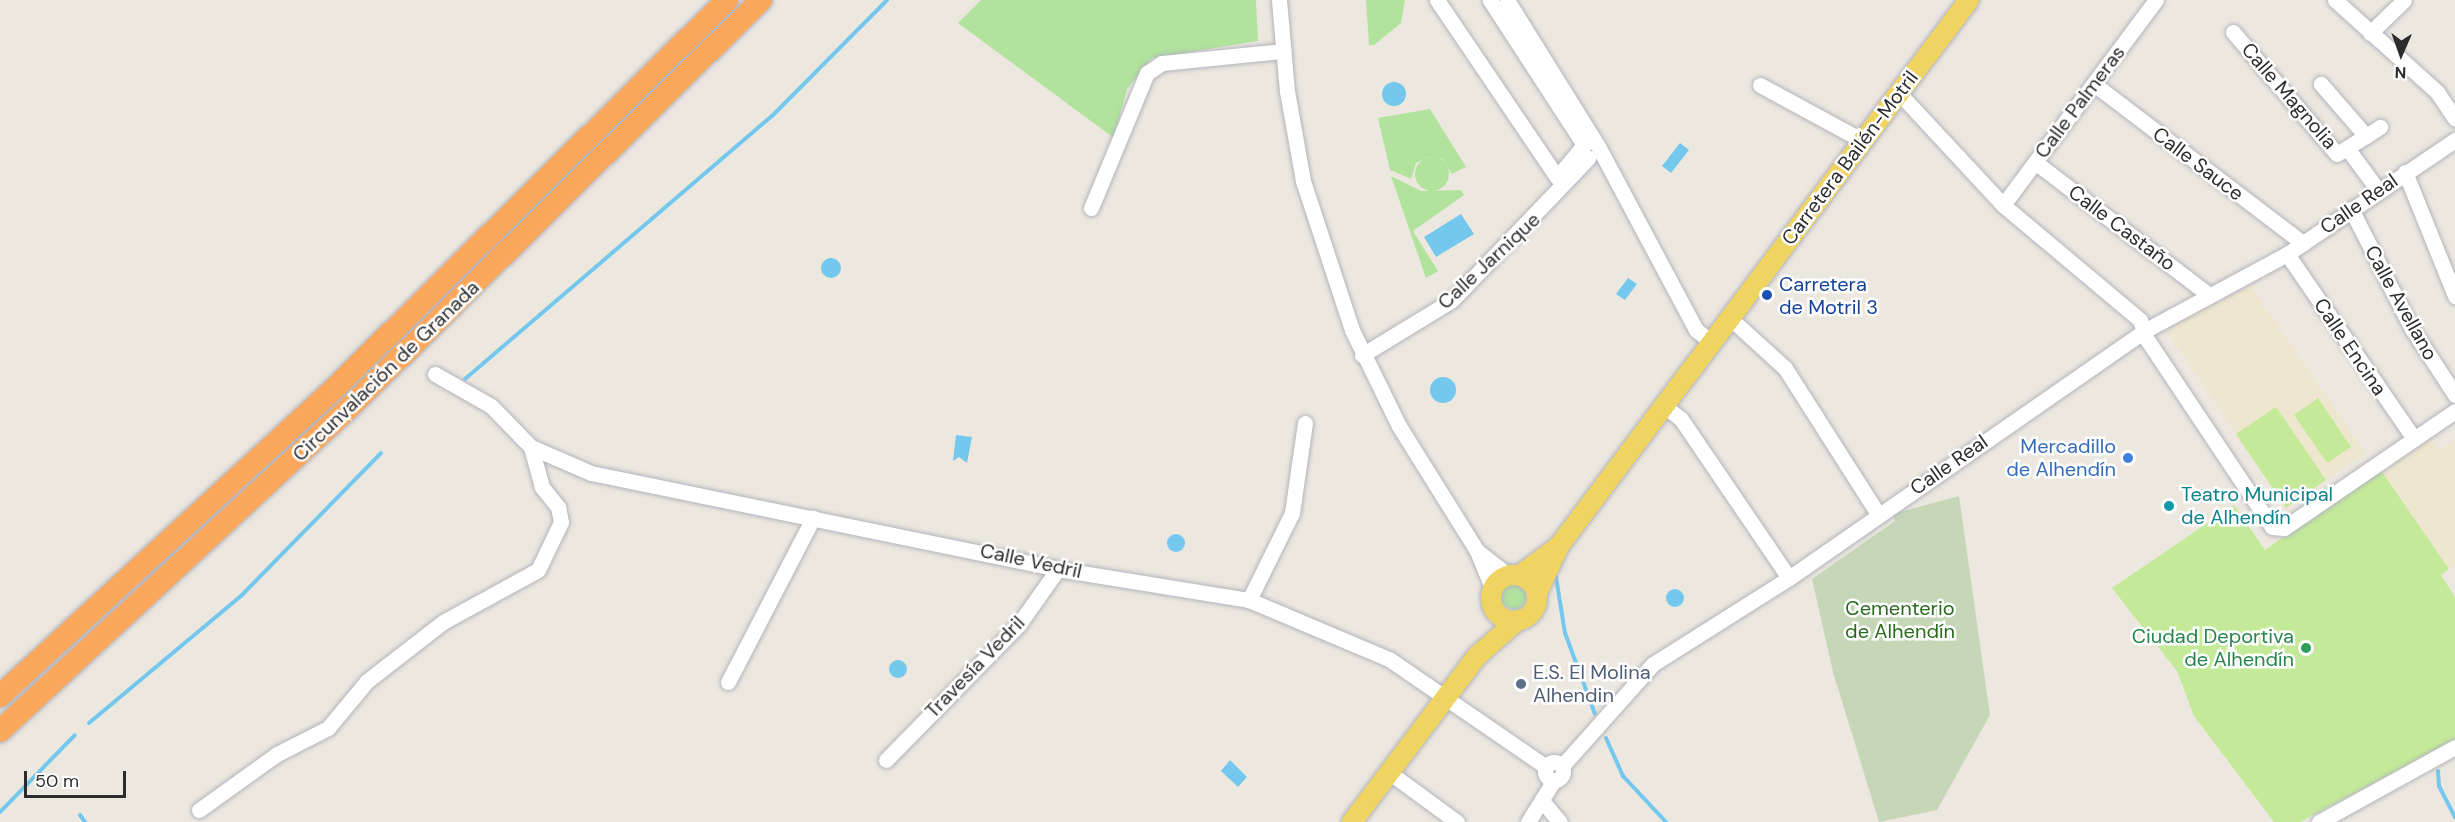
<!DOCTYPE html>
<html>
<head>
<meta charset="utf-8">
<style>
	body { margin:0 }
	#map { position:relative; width:2455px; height:822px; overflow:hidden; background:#ede8df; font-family:"DM Sans",sans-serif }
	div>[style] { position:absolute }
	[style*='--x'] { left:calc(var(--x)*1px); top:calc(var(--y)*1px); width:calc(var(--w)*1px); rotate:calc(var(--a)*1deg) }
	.education>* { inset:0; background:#efe6cf }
	.green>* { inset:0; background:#b1e39d }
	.round { border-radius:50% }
	.cemetery>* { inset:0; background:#c5d7b6 }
	.pitch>* { inset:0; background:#c4ea99 }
	.water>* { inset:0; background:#74c8ed }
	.stream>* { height:4px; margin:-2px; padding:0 2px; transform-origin:2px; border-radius:2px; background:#74c8ed }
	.roads { filter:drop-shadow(0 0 2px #b2b4bf) drop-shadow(0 0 2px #b2b4bf) }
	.minor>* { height:15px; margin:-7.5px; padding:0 7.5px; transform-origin:7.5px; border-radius:7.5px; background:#fff }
	.minor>.ring { margin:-7.5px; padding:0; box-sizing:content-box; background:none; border:15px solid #fff; border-radius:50% }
	.major>* { height:20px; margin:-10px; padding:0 10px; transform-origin:10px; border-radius:10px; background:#efd462 }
	.major>.ring { margin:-10px; padding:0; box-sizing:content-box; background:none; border:20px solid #efd462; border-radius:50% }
	.highway>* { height:22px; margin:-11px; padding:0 11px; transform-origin:11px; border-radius:11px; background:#fca85c }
	.dots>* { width:16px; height:16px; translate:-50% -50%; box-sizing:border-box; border:3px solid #fff; border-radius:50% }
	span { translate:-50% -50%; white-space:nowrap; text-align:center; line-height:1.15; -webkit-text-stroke:5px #fff; paint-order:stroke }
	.street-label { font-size:20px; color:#2c2c2c }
	.transit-label { font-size:20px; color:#164399 }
	.left { translate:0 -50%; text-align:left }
	.shop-label { font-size:20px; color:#366cbe }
	.right { translate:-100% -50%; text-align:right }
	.culture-label { font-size:20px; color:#0d838f }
	.park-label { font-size:20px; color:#296a1c }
	.leisure-label { font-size:20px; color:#27864d }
	.service-label { font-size:20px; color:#4e5e75 }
	.north { position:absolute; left:2371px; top:24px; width:60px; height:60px; -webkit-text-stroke:4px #fff; paint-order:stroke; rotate:182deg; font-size:16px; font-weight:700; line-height:24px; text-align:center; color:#2c2c2c }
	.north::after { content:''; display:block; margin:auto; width:21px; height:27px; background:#2c2c2c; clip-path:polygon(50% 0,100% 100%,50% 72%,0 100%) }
	.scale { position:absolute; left:24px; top:771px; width:102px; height:27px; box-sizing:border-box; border:3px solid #2c2c2c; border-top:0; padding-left:8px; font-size:18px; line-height:21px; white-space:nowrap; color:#2c2c2c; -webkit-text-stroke:4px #fff; paint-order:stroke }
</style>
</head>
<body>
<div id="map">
	<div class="education">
		<i style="clip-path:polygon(2250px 285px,2365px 453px,2286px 508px,2164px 327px)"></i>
		<i style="clip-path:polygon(2429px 436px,2439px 451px,2455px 440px,2455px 565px,2449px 569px,2380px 469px)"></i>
	</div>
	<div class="green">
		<i style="clip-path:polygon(981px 0,1256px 0,1258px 41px,1152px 58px,1127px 89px,1114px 138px,958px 23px)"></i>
		<i style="clip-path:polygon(1366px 0,1405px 0,1401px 23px,1374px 45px,1369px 45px)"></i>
		<i style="clip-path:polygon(1430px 109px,1466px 167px,1452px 174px,1442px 159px,1428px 157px,1416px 163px,1411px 179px,1390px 170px,1378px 118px)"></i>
		<i class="round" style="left:1415px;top:157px;width:34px;height:34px"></i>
		<i style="clip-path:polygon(1391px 176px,1421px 191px,1461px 190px,1464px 195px,1413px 231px,1438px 271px,1426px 278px)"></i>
		<i class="round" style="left:1502px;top:585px;width:24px;height:24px"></i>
	</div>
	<div class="cemetery">
		<i style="clip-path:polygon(1959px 496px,1990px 715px,1937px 810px,1879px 822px,1833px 672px,1812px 579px,1895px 521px,1893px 514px)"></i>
	</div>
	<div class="pitch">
		<i style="clip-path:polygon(2318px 398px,2351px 447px,2327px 463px,2294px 415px)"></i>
		<i style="clip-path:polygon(2276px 407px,2326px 480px,2286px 508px,2236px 434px)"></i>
		<i style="clip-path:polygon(2380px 469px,2449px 569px,2441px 575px,2455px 597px,2455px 740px,2300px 822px,2274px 822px,2194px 716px,2177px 671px,2112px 588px,2234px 505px,2265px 550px)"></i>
	</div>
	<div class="water">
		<i class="round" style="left:1382px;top:82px;width:24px;height:24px"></i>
		<i style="clip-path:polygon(1680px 143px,1689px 150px,1671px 173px,1662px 166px)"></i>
		<i style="clip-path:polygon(1461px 214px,1474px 234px,1436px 257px,1424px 237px)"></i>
		<i class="round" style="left:821px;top:258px;width:20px;height:20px"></i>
		<i style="clip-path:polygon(1628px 278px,1637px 284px,1625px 300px,1616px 294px)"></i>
		<i class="round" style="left:1430px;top:377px;width:26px;height:26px"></i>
		<i style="clip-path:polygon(956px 435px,972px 437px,967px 463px,959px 457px,953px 461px)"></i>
		<i class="round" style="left:1167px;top:534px;width:18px;height:18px"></i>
		<i class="round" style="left:1666px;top:589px;width:18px;height:18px"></i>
		<i class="round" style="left:889px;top:660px;width:18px;height:18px"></i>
		<i style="clip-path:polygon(1230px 760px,1247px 777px,1238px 787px,1221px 771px)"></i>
	</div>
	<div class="stream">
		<i style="--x:465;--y:379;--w:404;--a:-40.6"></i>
		<i style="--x:772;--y:116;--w:163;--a:-45.2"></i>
		<i style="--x:1556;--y:577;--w:57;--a:80.9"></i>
		<i style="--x:1565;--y:633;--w:86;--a:69.7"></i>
		<i style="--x:89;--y:723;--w:198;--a:-39.9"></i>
		<i style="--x:241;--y:596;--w:200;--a:-45.6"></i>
		<i style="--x:1606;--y:738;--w:42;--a:65.9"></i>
		<i style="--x:1623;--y:776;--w:63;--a:46.9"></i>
		<i style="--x:2438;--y:771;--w:15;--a:86"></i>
		<i style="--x:2439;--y:786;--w:35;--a:63"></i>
		<i style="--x:0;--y:812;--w:107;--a:-45.8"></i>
		<i style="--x:80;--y:815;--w:9;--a:54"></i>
	</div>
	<div class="roads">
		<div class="minor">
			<i style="--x:1279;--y:0;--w:91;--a:85"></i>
			<i style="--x:1287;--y:91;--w:91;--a:79.9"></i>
			<i style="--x:1303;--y:181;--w:157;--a:71.8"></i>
			<i style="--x:1352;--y:330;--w:107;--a:63.9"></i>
			<i style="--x:1399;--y:426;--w:147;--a:58"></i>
			<i style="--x:1477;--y:551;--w:42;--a:67.7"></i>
			<i style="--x:1437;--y:0;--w:214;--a:55.9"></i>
			<i style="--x:1557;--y:177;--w:42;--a:-49.8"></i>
			<i style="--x:1584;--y:145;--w:173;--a:-123"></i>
			<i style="--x:1507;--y:0;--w:174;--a:58.1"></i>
			<i style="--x:1599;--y:148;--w:206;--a:61.9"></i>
			<i style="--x:1696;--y:330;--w:20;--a:37"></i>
			<i style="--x:2335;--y:0;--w:137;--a:42"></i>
			<i style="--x:2437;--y:92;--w:32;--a:56"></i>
			<i style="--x:2233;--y:32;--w:160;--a:49.6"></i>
			<i style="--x:2337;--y:154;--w:34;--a:-32"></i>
			<i style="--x:2366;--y:136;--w:69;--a:-130.9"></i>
			<i style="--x:2370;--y:33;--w:47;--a:-44.1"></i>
			<i style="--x:2094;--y:84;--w:263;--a:37.3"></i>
			<i style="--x:1760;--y:85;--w:117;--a:28.5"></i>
			<i style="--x:1899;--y:93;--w:153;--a:47.1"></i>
			<i style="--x:2003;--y:205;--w:179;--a:40"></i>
			<i style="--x:2140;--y:320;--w:19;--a:72"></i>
			<i style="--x:2146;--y:338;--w:227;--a:56.3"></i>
			<i style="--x:2272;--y:527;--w:12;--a:5"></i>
			<i style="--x:2284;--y:528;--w:207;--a:-34.4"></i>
			<i style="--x:2366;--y:136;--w:17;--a:-33"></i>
			<i style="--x:2347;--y:148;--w:52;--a:53.6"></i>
			<i style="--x:2035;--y:162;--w:219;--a:37.4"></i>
			<i style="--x:2405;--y:172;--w:134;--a:68"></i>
			<i style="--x:2003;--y:205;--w:256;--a:-53.3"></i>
			<i style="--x:1091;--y:208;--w:146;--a:-67.5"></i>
			<i style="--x:1147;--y:73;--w:18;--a:-34"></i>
			<i style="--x:1162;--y:63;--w:122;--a:-5.7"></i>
			<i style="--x:2351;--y:209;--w:135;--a:63.1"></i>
			<i style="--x:2412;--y:329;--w:79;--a:56.9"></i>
			<i style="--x:2287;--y:254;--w:224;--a:55.5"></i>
			<i style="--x:1730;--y:318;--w:74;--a:42.3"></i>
			<i style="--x:1785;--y:368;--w:173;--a:57.5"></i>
			<i style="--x:1362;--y:355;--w:105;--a:-31.4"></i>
			<i style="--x:1452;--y:300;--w:197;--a:-46.2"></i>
			<i style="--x:435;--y:374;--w:64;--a:29.7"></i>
			<i style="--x:491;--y:406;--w:57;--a:45.7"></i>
			<i style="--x:531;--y:447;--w:65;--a:23.4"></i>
			<i style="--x:591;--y:473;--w:477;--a:11.6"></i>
			<i style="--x:1058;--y:569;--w:193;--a:9.2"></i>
			<i style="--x:1249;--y:600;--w:152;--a:22.9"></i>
			<i style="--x:1389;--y:659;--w:191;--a:34.5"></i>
			<i style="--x:1664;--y:406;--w:21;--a:37"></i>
			<i style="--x:1681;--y:419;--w:192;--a:55.8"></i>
			<i style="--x:1477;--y:551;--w:39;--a:38"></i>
			<i style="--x:1249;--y:600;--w:97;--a:-63.7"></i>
			<i style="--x:1292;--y:513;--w:91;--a:-81.8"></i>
			<i style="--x:728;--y:682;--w:185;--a:-62.6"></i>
			<i style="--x:886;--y:760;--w:190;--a:-45.6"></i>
			<i style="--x:1019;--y:624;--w:67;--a:-54.7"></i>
			<i class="ring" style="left:1545px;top:762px;width:3px;height:3px"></i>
			<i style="--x:1562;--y:766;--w:137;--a:-48.3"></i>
			<i style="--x:1653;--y:664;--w:161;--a:-32.3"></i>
			<i style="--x:1789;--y:578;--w:432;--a:-34.8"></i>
			<i style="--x:2144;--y:331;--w:162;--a:-28.3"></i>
			<i style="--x:2287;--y:254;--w:203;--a:-34.2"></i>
			<i style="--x:1390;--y:773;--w:83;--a:36.2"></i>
			<i style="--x:1543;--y:802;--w:26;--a:50"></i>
			<i style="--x:199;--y:810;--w:96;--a:-35.7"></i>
			<i style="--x:277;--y:754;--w:57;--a:-27"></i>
			<i style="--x:328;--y:728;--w:61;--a:-50.3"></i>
			<i style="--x:367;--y:681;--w:96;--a:-37.8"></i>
			<i style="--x:443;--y:622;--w:108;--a:-28.7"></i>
			<i style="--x:538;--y:570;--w:53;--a:-64.4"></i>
			<i style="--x:561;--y:522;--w:15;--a:-101"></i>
			<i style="--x:558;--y:507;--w:26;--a:-129"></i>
			<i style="--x:542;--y:487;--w:41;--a:-105.4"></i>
			<i style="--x:1528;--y:822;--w:49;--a:-58.2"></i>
			<i style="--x:2319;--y:822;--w:155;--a:-28.9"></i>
		</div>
		<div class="major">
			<i style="--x:1520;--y:575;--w:49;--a:-36.6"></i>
			<i class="ring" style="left:1491px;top:575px;width:26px;height:26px"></i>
			<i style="--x:1537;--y:593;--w:52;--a:-64.9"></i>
			<i style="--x:1559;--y:546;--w:683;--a:-53.1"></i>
			<i style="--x:1352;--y:822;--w:208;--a:-53"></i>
			<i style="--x:1477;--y:656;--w:55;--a:-41.3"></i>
		</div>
		<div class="highway">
			<i style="--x:0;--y:696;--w:454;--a:-42.6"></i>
			<i style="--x:334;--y:389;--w:553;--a:-44.71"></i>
			<i style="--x:0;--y:731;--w:478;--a:-42.8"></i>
			<i style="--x:351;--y:406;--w:577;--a:-44.72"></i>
		</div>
	</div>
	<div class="dots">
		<i style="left:1767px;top:295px;background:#1a4fb4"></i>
		<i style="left:2128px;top:458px;background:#3f7fe0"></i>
		<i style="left:2169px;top:506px;background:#0f9aa8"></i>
		<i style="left:2306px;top:648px;background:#2e9e5b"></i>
		<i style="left:1521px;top:684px;background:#5c6f8a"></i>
	</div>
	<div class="street-label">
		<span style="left:2289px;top:96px;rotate:49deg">Calle Magnolia</span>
		<span style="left:2080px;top:102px;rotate:-53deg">Calle Palmeras</span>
		<span style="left:1850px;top:158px;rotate:-53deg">Carretera Bailén-Motril</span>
		<span style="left:2198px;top:164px;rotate:37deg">Calle Sauce</span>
		<span style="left:2359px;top:204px;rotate:-35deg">Calle Real</span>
		<span style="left:2122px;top:228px;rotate:37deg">Calle Castaño</span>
		<span style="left:1489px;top:261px;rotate:-43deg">Calle Jarnique</span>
		<span style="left:2401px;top:303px;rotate:61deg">Calle Avellano</span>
		<span style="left:2350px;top:347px;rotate:56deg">Calle Encina</span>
		<span style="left:386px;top:371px;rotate:-44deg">Circunvalación de Granada</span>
		<span style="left:1949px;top:465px;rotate:-35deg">Calle Real</span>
		<span style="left:1031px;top:561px;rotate:12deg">Calle Vedril</span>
		<span style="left:975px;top:667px;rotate:-46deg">Travesía Vedril</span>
	</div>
	<div class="transit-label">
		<span class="left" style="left:1779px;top:296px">Carretera<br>de Motril 3</span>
	</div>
	<div class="shop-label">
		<span class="right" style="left:2116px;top:458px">Mercadillo<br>de Alhendín</span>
	</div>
	<div class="culture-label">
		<span class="left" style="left:2181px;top:506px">Teatro Municipal<br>de Alhendín</span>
	</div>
	<div class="park-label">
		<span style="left:1900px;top:620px">Cementerio<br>de Alhendín</span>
	</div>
	<div class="leisure-label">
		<span class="right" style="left:2294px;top:648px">Ciudad Deportiva<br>de Alhendín</span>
	</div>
	<div class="service-label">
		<span class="left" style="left:1533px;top:684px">E.S. El Molina<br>Alhendin</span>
	</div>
	<div class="north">N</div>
	<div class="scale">50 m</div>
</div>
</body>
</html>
